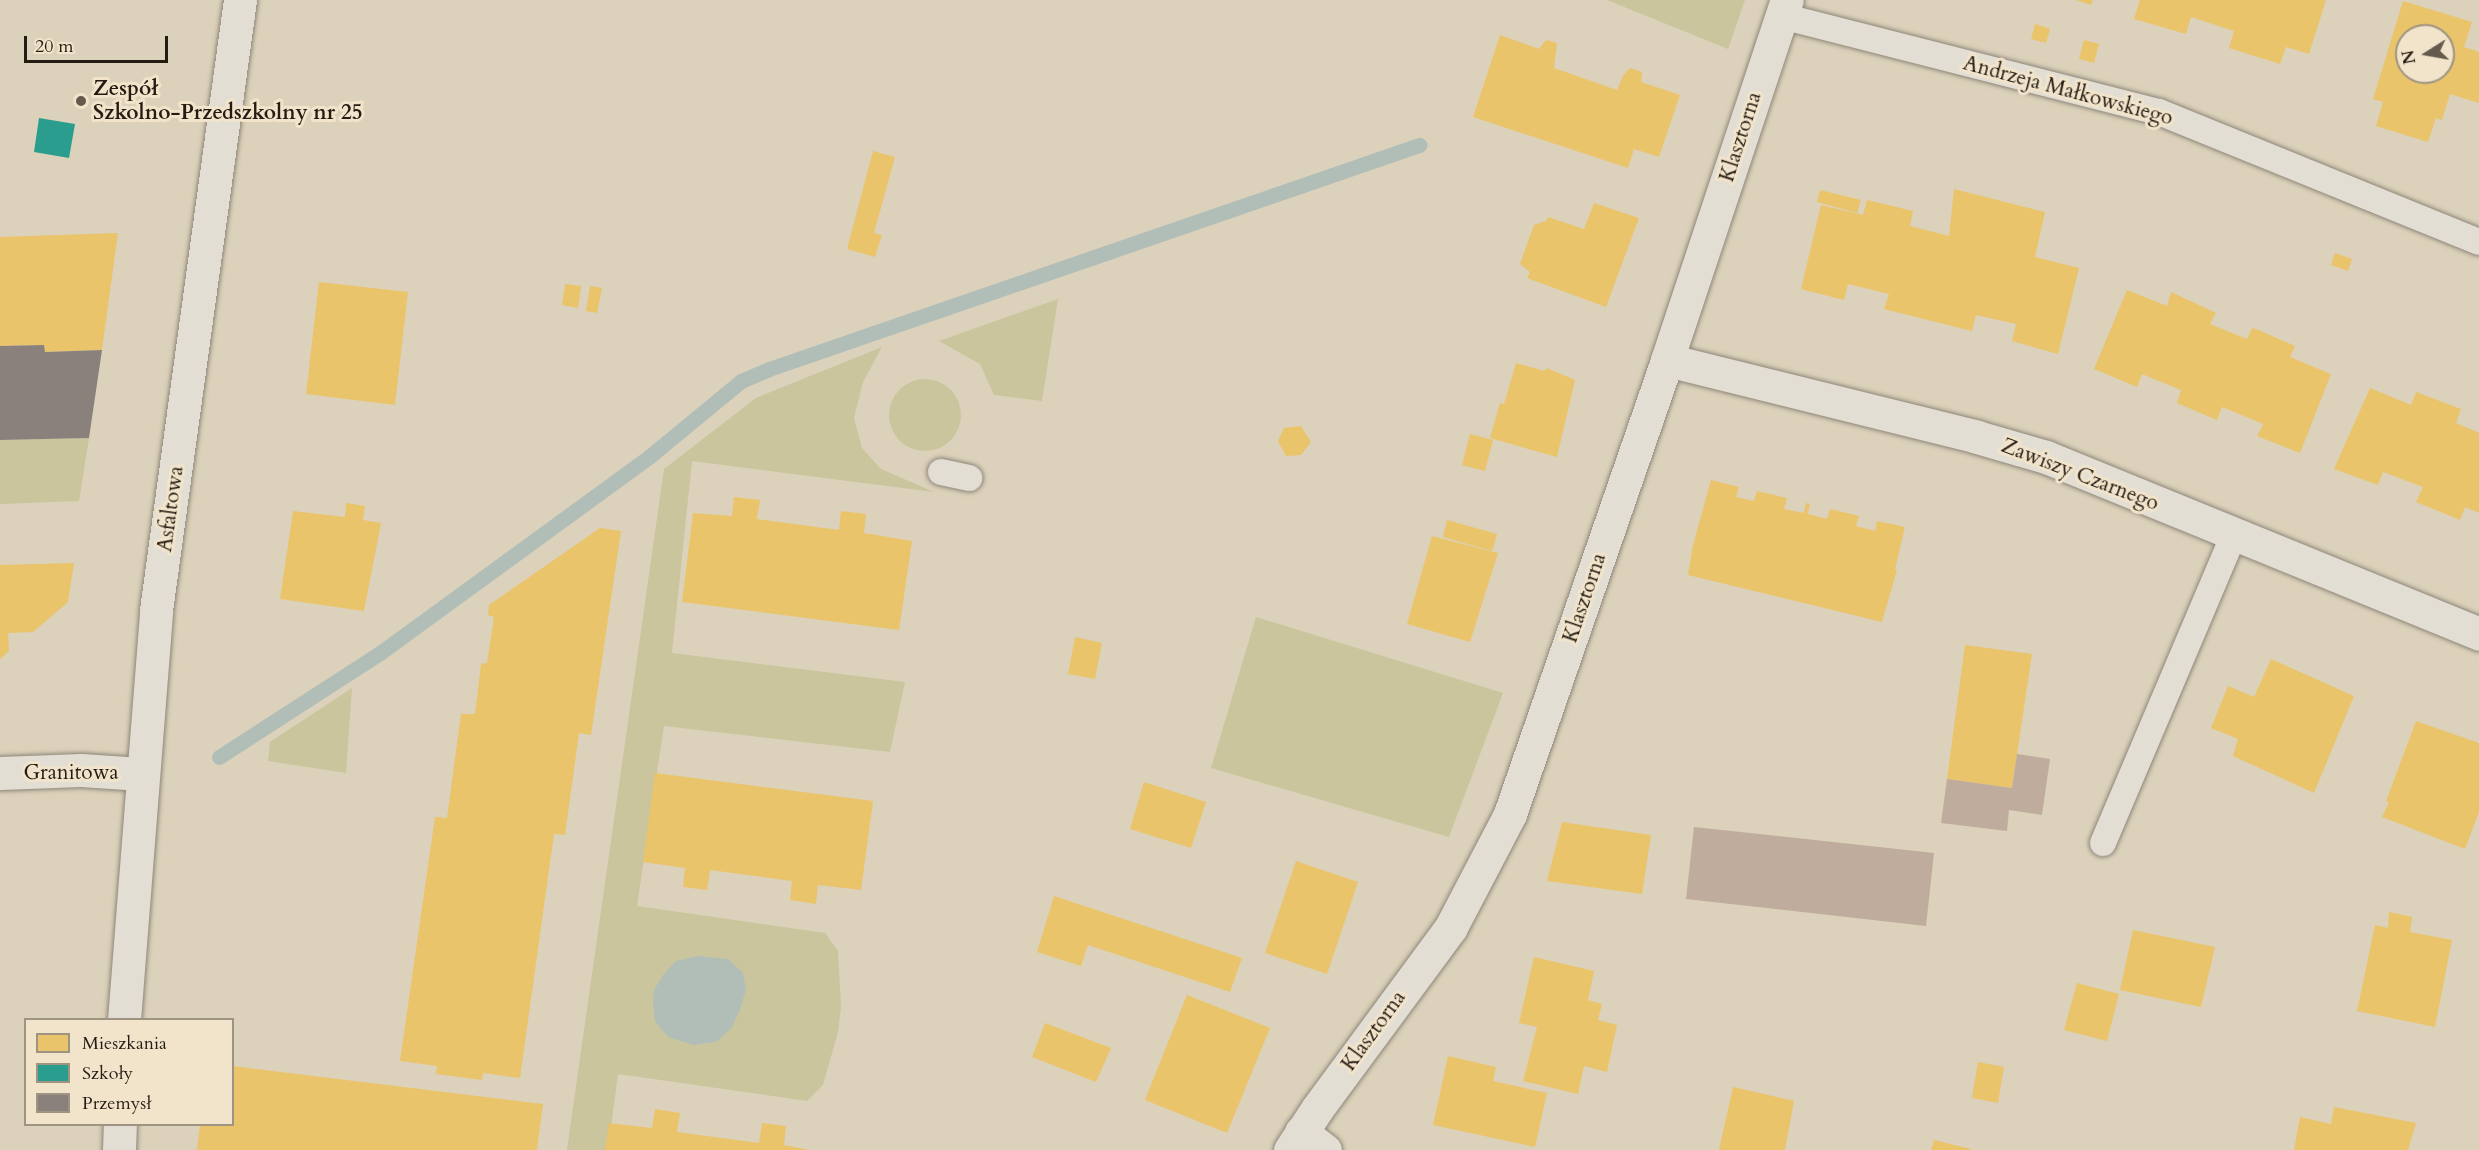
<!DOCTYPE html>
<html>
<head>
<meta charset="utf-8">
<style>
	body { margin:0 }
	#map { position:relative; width:2479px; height:1150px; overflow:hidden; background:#dcd1ba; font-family:Cardo,serif }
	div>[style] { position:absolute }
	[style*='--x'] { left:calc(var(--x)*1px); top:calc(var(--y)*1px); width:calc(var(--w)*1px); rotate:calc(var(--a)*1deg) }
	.green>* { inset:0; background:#cac59d }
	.round { border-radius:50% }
	.water>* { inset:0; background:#b1beb8 }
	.homes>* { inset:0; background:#e9c46a }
	.schools>* { inset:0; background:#2a9d8f }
	.industry>* { inset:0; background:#8a817c }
	.stream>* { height:15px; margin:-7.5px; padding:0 7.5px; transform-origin:7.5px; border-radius:7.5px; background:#b1beb8 }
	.building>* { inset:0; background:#bfac9c }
	.roads { filter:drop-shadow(0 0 2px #8d8679) drop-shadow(0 0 2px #8d8679) }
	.service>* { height:26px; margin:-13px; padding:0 13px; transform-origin:13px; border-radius:13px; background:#e3ded3 }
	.minor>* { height:33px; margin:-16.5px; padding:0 16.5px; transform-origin:16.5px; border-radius:16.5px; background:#e3ded3 }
	.tertiary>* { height:33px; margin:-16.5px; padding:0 16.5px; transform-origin:16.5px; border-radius:16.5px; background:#e3ded3 }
	.dots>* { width:16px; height:16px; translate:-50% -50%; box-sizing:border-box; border:3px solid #f1e4ca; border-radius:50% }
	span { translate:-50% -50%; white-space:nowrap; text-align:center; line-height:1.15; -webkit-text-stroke:6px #f1e4ca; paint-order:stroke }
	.poi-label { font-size:21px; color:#241b13; font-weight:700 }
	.left { translate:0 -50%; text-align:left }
	.street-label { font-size:21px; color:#241b13 }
	.legend { position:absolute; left:24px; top:1018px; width:210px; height:108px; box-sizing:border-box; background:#f1e4ca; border:2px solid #9f9481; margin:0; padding:8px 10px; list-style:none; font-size:18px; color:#241b13 }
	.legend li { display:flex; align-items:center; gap:12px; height:30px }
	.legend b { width:30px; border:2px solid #9f9481 }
	.north { position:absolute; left:2395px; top:24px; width:60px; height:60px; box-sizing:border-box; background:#f1e4ca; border:2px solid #9f9481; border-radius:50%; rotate:259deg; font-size:16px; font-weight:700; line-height:24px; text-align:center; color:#241b13 }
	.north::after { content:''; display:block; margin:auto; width:21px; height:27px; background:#645b4d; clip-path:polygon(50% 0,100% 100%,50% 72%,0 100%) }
	.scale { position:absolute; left:24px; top:36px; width:144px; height:27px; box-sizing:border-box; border:3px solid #241b13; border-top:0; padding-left:8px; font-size:18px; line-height:21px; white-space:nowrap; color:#241b13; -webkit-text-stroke:4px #f1e4ca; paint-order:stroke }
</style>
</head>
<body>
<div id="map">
	<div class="green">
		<i style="clip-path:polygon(1607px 0,1745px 0,1728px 49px)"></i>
		<i style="clip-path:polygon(1058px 299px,1042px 401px,994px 395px,980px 364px,939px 341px)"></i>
		<i style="clip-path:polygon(882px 347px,863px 382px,854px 418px,862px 448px,881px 469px,934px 492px,692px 461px,672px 653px,905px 682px,890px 752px,664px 726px,637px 906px,825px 933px,838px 951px,841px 1007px,838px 1032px,823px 1085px,807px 1101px,618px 1074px,608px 1150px,567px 1150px,664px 469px,756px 398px)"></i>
		<i class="round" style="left:889px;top:379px;width:72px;height:72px"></i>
		<i style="clip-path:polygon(89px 438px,79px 501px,0 504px,0 440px)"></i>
		<i style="clip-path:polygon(1256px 617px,1503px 693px,1449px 837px,1211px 768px)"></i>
		<i style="clip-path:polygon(352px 688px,346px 773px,268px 761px,270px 742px)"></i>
	</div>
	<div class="water">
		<i style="clip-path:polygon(698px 956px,728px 959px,743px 973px,746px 989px,740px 1010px,731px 1029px,716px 1042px,693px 1045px,668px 1037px,655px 1021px,653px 1002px,654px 990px,663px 975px,676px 961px)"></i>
	</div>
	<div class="homes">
		<i style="clip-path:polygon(2076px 0,2093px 0,2091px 5px)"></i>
		<i style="clip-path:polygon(2140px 0,2326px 0,2309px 54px,2286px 47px,2280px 64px,2229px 48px,2234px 31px,2191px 17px,2186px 34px,2134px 19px)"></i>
		<i style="clip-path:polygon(evenodd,2403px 1px,2472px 22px,2464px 47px,2479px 52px,2479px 103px,2450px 94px,2442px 120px,2436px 118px,2428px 142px,2376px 126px,2383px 102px,2373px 99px,2403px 1px,2407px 36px,2443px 36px,2443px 72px,2407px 72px,2407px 36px)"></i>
		<i style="clip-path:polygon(2035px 24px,2050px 29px,2046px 43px,2031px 39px)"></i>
		<i style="clip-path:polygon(1500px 35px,1539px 49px,1546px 40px,1557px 43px,1554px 68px,1617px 90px,1623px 76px,1630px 68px,1642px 72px,1641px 82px,1680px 95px,1659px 157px,1634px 149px,1628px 168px,1473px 117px)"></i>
		<i style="clip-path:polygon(2084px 40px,2099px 44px,2094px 63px,2079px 59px)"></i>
		<i style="clip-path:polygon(873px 151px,895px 157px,874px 233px,882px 235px,875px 257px,847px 249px)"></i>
		<i style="clip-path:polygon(1954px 189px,2045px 212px,2035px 257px,2079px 268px,2058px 354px,2012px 341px,2016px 324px,1976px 315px,1972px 331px,1884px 309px,1889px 294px,1848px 284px,1844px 300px,1801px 289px,1821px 205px,1863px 215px,1867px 200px,1913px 211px,1910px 226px,1949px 236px)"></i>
		<i style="clip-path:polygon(1820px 190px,1861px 200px,1857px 213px,1817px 202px)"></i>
		<i style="clip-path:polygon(1594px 203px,1639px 218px,1606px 307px,1527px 278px,1530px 272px,1520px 264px,1534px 225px,1546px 221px,1548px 217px,1584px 229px)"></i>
		<i style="clip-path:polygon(118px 233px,102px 350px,45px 352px,44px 345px,0 346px,0 237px)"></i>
		<i style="clip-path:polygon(2335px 253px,2352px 259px,2348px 271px,2331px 265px)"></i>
		<i style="clip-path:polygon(319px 282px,408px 292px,395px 405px,306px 394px)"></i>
		<i style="clip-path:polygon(565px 284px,581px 286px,578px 308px,562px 305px)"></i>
		<i style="clip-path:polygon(590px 286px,602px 288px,597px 313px,586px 311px)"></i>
		<i style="clip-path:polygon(2127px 290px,2167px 306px,2171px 292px,2216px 313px,2210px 324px,2247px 339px,2252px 328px,2256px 329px,2295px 346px,2290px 357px,2331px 374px,2300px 453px,2257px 436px,2263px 424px,2222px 407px,2217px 420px,2177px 403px,2181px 390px,2142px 374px,2137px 387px,2094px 369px)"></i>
		<i style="clip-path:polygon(1516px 363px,1545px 371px,1547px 368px,1575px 380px,1557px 457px,1490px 438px,1500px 403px,1504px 404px)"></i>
		<i style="clip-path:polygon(2370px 388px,2411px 405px,2416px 392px,2461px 409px,2456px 423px,2479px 433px,2479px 513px,2465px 507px,2460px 520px,2455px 518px,2416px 502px,2423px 487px,2383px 472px,2378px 485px,2334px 469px)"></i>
		<i style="clip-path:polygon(1301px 426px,1311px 442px,1301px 455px,1286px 456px,1278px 441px,1284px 428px)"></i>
		<i style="clip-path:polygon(1470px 434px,1493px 440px,1485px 471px,1462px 465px)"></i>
		<i style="clip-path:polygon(1711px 480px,1739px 487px,1736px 497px,1754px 501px,1757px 491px,1787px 498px,1784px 509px,1804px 513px,1806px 503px,1810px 504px,1808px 514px,1827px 519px,1830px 509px,1859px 516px,1856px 526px,1875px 531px,1877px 521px,1905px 527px,1895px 569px,1897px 570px,1882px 622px,1688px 575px,1693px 545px)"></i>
		<i style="clip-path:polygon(734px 497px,760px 500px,757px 519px,839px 530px,841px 511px,866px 514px,864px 533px,912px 541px,899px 630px,682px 602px,693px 513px,732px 516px)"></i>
		<i style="clip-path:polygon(346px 503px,365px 506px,363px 520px,381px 523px,364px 611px,280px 599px,293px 511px,345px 517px)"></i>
		<i style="clip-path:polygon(1447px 520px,1497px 534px,1492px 551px,1443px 537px)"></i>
		<i style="clip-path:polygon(600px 528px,621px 531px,591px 735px,579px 733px,565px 835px,554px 834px,520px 1078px,483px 1073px,482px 1080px,436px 1074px,437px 1066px,400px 1061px,435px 817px,447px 818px,461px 714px,475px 714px,481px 664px,487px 663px,494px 617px,488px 615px,489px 605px)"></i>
		<i style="clip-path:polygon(1432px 536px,1498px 553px,1470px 642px,1407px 624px)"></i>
		<i style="clip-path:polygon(74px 563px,68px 602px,33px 632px,8px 633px,9px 651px,0 659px,0 565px)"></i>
		<i style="clip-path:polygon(1075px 637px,1102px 643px,1095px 679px,1068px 674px)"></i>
		<i style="clip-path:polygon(1965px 645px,2032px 654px,2012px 788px,1947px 779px)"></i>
		<i style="clip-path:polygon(2271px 659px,2354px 696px,2314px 793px,2233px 756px,2238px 739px,2211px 728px,2228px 686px,2254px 697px)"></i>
		<i style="clip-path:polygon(2416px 721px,2479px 743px,2479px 812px,2465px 849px,2382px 817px,2389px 802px,2386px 801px)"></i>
		<i style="clip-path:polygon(655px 773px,873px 801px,861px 890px,818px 885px,816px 904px,790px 900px,792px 881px,710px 870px,707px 890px,683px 887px,685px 868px,643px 862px)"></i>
		<i style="clip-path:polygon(1144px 782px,1206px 802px,1191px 848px,1130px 829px)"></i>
		<i style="clip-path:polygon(1562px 822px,1651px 835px,1642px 894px,1547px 881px)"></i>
		<i style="clip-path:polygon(1296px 861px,1358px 882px,1327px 974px,1265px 953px)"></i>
		<i style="clip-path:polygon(1054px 896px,1242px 958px,1230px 992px,1088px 945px,1081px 966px,1037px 952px)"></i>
		<i style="clip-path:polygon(2389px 912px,2412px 917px,2410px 932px,2452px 940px,2435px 1027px,2357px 1011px,2375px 925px,2388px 928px)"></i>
		<i style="clip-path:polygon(2133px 930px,2215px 947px,2201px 1007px,2120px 990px)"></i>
		<i style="clip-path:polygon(1534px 957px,1594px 971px,1588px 1000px,1602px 1004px,1598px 1020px,1617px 1025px,1607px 1072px,1584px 1066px,1578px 1094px,1523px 1081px,1537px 1027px,1519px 1023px)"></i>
		<i style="clip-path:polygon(2077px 983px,2119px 994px,2107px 1041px,2064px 1030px)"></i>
		<i style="clip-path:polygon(1187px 995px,1270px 1028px,1227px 1133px,1145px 1100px)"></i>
		<i style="clip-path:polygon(1045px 1023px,1111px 1048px,1096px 1082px,1032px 1057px)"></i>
		<i style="clip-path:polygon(1448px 1056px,1496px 1067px,1493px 1081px,1547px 1093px,1535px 1147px,1433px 1125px)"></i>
		<i style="clip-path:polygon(1978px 1062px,2004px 1067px,1998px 1103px,1972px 1098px)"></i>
		<i style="clip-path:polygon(232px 1066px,543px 1104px,537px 1150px,197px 1150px,200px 1125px,232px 1125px)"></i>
		<i style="clip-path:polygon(1733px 1087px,1794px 1101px,1785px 1150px,1719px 1150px)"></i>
		<i style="clip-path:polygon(2334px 1107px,2416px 1123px,2408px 1150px,2294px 1150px,2300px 1117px,2331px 1124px)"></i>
		<i style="clip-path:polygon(655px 1109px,680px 1113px,677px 1132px,759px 1143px,762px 1123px,786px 1126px,784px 1145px,809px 1150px,605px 1150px,609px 1123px,652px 1128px)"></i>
		<i style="clip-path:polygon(1934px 1140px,1971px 1149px,1971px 1150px,1931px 1150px)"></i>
	</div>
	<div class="schools">
		<i style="clip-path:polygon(39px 118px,75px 124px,69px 158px,34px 152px)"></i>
	</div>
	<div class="industry">
		<i style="clip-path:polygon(44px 345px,45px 352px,102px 350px,89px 438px,0 440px,0 346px)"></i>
	</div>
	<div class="stream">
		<i style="--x:219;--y:757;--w:192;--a:-32.9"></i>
		<i style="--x:380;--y:653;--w:334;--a:-36.1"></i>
		<i style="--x:650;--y:456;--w:118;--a:-39.5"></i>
		<i style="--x:741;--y:381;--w:30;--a:-23"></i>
		<i style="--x:769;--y:369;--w:688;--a:-19.01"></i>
	</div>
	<div class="building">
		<i style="clip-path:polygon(2017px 754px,2050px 759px,2042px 815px,2009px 810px,2007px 831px,1941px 823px,1947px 779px,2012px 788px)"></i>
		<i style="clip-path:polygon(1694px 827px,1934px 853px,1926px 926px,1686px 899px)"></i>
	</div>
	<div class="roads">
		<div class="service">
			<i style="--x:1782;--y:16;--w:389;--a:14.3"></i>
			<i style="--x:2159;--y:112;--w:345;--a:22.1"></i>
			<i style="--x:941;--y:472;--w:29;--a:12"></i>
			<i style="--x:2103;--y:843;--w:335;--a:-67"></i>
		</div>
		<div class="minor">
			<i style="--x:1667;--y:360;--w:319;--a:13.9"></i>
			<i style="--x:1977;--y:437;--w:72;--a:16.2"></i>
			<i style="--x:2046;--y:457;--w:468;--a:22.2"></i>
			<i style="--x:0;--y:773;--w:81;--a:-2.1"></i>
			<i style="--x:81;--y:770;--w:61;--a:3.8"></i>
			<i style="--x:1301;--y:1132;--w:30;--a:37"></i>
			<i style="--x:1290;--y:1150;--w:49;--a:-56.6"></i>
			<i style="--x:1317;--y:1109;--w:226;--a:-53.6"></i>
			<i style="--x:1451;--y:927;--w:127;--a:-62.4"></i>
			<i style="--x:1510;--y:814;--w:480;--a:-70.9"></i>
			<i style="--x:1667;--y:360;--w:379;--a:-71.6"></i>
		</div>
		<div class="tertiary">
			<i style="--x:124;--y:1020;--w:411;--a:-85.5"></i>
			<i style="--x:156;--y:610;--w:616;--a:-82.16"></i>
			<i style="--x:119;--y:1150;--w:26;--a:-88"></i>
		</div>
	</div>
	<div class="dots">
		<i style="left:81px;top:101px;background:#645b4d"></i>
	</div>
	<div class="poi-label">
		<span class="left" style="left:93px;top:101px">Zespół<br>Szkolno-Przedszkolny nr 25</span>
	</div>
	<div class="street-label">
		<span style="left:2068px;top:91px;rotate:15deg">Andrzeja Małkowskiego</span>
		<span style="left:1741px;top:137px;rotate:-72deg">Klasztorna</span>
		<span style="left:2080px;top:475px;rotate:21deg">Zawiszy Czarnego</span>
		<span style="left:171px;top:509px;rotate:-82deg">Asfaltowa</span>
		<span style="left:1585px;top:598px;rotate:-71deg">Klasztorna</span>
		<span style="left:71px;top:773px">Granitowa</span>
		<span style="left:1374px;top:1031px;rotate:-54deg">Klasztorna</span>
	</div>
	<ul class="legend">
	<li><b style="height:16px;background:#e9c46a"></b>Mieszkania</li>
	<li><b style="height:16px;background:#2a9d8f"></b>Szkoły</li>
	<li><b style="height:16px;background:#8a817c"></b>Przemysł</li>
	</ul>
	<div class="north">N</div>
	<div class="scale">20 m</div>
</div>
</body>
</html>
